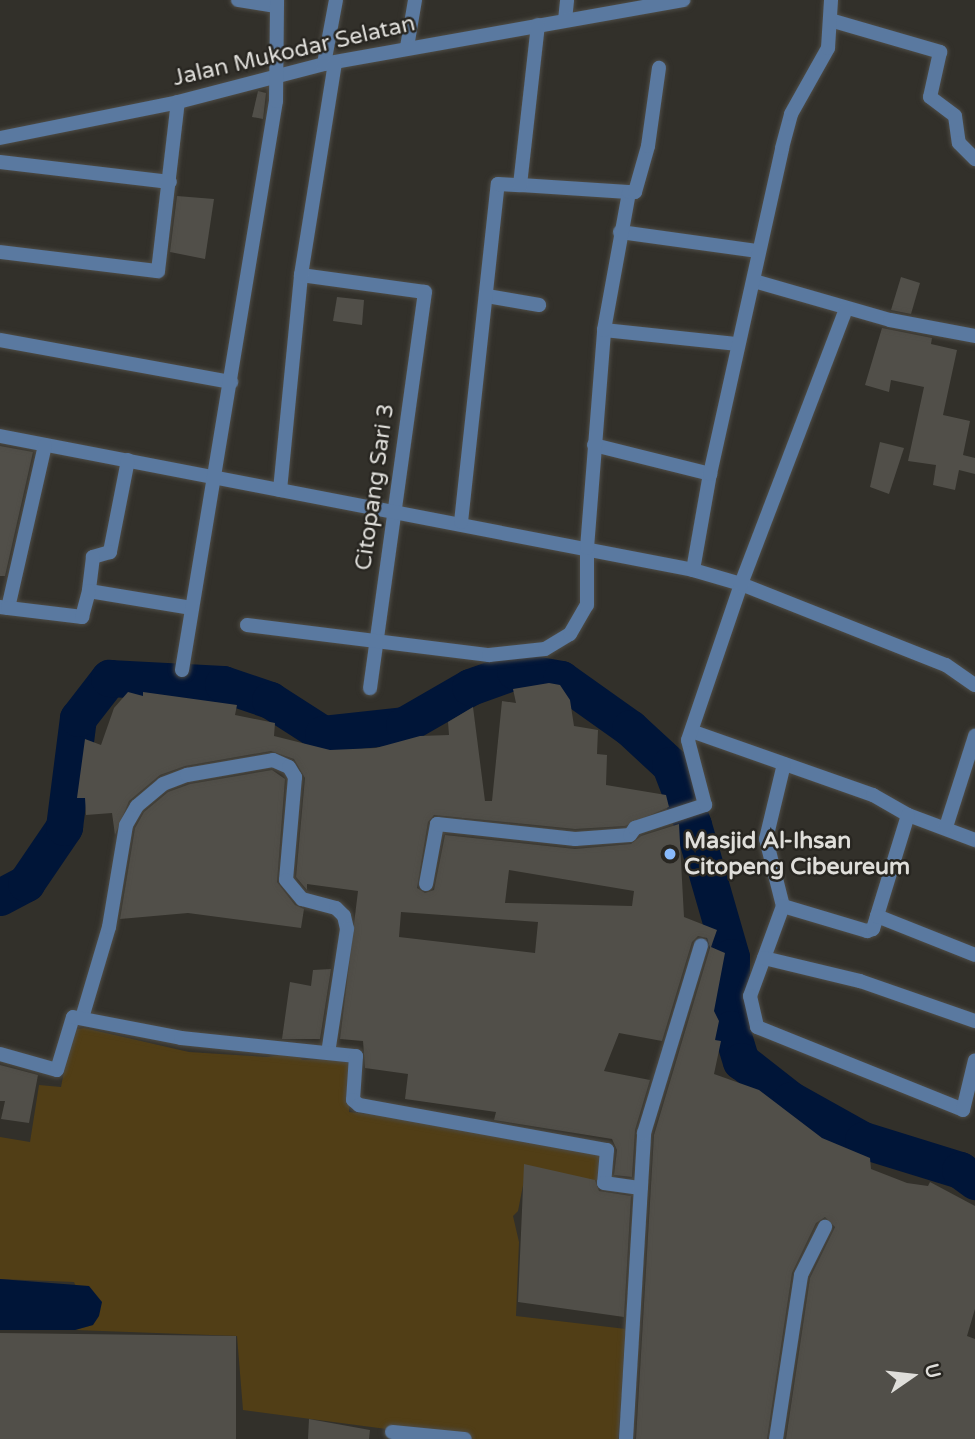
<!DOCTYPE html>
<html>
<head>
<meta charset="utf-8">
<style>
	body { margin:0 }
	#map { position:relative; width:975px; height:1439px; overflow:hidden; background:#32302a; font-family:"Varela Round",sans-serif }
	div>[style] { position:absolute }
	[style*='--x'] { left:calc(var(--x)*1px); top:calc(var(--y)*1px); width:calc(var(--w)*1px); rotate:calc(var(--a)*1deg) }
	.green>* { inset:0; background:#513e16 }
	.water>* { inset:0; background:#001538 }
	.river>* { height:37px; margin:-18.5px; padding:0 18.5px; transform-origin:18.5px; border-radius:18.5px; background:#001538 }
	.building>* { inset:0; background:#514f49 }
	.roads { filter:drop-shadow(0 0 2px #4e4c46) drop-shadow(0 0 2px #4e4c46) }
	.street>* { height:14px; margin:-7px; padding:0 7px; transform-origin:7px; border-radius:7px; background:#5a79a0 }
	.dots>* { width:19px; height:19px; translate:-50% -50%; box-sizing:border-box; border:4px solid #282621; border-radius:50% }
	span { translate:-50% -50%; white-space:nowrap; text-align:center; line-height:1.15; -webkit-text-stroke:5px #282621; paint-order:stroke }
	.street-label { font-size:23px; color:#dfdeda }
	.poi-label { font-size:23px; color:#dfdeda; font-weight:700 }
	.left { translate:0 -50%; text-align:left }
	.north { position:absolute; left:877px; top:1341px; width:70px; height:70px; -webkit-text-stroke:5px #282621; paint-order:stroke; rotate:76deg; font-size:19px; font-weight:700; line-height:28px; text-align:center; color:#dfdeda }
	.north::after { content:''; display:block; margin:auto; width:24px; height:32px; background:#dfdeda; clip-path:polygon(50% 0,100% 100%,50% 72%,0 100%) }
</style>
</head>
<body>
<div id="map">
	<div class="green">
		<i style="clip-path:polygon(84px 1028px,189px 1052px,267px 1057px,292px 1053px,303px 1060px,343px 1059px,349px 1064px,349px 1112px,460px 1125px,599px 1155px,603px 1159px,602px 1181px,525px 1175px,518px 1211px,513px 1216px,519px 1242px,516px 1316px,626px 1329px,618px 1439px,462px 1439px,243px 1410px,237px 1336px,75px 1330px,93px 1325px,74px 1282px,0 1279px,0 1137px,30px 1142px,39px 1085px,61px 1087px,72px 1030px)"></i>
	</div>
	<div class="water">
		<i style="clip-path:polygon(0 1279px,89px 1286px,102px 1302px,99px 1316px,93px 1325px,75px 1330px,0 1330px)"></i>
	</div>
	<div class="river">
		<i style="--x:0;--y:897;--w:30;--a:-28"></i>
		<i style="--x:26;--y:883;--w:68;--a:-55.8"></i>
		<i style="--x:64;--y:827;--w:110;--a:-82.7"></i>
		<i style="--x:78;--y:718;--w:51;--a:-52.2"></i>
		<i style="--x:109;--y:678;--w:114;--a:3"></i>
		<i style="--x:223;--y:684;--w:50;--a:18.8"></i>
		<i style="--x:270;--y:700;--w:63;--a:32.7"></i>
		<i style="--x:323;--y:734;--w:81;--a:-6.3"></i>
		<i style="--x:404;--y:725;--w:76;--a:-29.9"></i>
		<i style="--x:470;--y:687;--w:48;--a:-19.6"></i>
		<i style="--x:515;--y:671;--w:47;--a:9.9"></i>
		<i style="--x:561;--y:679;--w:85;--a:35.4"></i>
		<i style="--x:630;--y:728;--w:54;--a:42.8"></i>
		<i style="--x:670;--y:765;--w:64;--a:69"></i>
		<i style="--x:693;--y:825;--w:137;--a:73.9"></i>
		<i style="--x:731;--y:957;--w:72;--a:90"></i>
		<i style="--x:731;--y:1029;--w:34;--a:73"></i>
		<i style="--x:741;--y:1061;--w:63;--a:38"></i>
		<i style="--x:791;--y:1100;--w:82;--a:29.1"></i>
		<i style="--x:863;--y:1140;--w:102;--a:17.2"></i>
		<i style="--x:960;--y:1170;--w:19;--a:36"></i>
	</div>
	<div class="building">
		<i style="clip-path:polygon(258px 91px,266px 93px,263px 119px,252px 117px)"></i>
		<i style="clip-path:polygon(177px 196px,214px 199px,205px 259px,170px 252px)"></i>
		<i style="clip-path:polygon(901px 277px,920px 283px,911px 314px,891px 310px)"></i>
		<i style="clip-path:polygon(337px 297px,364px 300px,362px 325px,333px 321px)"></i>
		<i style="clip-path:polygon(882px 328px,932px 338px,931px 344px,957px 350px,943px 415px,970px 421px,963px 455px,975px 458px,975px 474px,959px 470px,955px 490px,933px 485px,936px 465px,908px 461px,924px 387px,891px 380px,889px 392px,865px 385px)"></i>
		<i style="clip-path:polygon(880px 442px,904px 448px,889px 494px,870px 487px)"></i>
		<i style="clip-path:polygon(0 446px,33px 452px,5px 576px,0 576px)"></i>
		<i style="clip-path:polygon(evenodd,549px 683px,560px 685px,570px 700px,574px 726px,598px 730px,597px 754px,607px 755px,606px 785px,666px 795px,669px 807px,625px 826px,575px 829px,434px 815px,428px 822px,417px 888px,425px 893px,434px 890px,445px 835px,575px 849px,631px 844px,641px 836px,679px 824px,684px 917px,717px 930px,711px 947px,725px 953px,714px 1011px,719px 1021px,715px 1040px,721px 1041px,714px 1074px,759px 1090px,822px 1138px,870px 1158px,871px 1169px,907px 1183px,928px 1186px,930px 1182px,975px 1206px,975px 1309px,967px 1336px,975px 1339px,975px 1439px,786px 1439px,810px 1278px,835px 1227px,825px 1217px,816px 1223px,792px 1273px,767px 1439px,636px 1439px,654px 1135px,710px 948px,707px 938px,698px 936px,692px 942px,662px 1041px,619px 1033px,604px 1071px,650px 1080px,635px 1130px,632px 1177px,614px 1175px,617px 1150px,612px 1139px,494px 1120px,496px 1112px,405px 1099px,408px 1074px,365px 1068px,363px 1041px,340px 1039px,358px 891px,307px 884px,307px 890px,296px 877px,305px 778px,294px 759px,271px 751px,185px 766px,160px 775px,129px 801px,115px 835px,112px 813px,86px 815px,85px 798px,77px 798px,85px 739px,101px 745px,114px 708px,128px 692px,143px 696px,143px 692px,237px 705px,235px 715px,275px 723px,274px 736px,330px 750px,376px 748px,420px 736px,449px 735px,448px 722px,473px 707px,485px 801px,492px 801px,502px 701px,516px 703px,513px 689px,549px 683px,509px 870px,634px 891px,632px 906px,505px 903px,509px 870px,549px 683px,401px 912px,538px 922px,535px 953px,399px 937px,401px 912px)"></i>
		<i style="clip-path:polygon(272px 770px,285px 779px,277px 882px,295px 905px,304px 909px,301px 928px,188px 913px,120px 919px,135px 828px,144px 812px,168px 792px,190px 784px)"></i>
		<i style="clip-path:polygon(331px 969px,320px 1039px,282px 1039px,290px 982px,311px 986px,313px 970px)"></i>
		<i style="clip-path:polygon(0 1065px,38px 1075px,29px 1123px,1px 1119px,5px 1101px,0 1101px)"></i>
		<i style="clip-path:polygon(524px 1164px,595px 1180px,599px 1191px,631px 1196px,624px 1317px,518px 1302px)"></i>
		<i style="clip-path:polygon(0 1333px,236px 1336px,236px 1439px,0 1439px)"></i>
		<i style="clip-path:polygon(309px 1419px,370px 1430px,369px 1439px,308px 1439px)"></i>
	</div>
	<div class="roads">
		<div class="street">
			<i style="--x:238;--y:0;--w:38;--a:9"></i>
			<i style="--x:565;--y:20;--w:20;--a:-84"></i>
			<i style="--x:830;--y:20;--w:115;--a:16.2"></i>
			<i style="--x:940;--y:52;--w:46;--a:102.5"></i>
			<i style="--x:930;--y:97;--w:31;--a:37"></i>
			<i style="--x:955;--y:116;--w:27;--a:82"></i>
			<i style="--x:959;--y:143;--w:23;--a:45"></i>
			<i style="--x:407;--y:47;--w:48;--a:-80.3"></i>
			<i style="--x:324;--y:64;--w:65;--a:-79.4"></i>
			<i style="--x:0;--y:138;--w:182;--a:-11.4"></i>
			<i style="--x:178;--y:102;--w:151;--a:-14.6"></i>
			<i style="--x:324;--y:64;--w:365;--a:-10.1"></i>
			<i style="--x:0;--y:162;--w:171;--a:6.7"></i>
			<i style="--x:520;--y:185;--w:109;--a:3.7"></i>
			<i style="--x:620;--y:232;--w:138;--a:7.9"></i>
			<i style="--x:0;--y:252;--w:159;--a:6.9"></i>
			<i style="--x:158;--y:271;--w:170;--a:-83.3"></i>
			<i style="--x:301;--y:275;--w:125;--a:7.8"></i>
			<i style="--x:425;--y:292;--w:400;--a:97.9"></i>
			<i style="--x:754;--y:281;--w:141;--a:16"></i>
			<i style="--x:890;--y:320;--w:86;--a:10.7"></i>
			<i style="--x:487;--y:296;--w:53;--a:9.8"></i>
			<i style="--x:604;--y:330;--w:135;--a:6"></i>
			<i style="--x:0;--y:340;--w:235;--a:10.3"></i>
			<i style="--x:0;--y:436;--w:706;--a:10.94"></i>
			<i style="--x:693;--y:570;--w:50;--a:16.3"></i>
			<i style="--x:741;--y:584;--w:220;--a:21.6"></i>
			<i style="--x:946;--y:665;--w:35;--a:35"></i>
			<i style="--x:594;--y:445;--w:120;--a:14"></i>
			<i style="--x:128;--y:460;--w:94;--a:101.1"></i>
			<i style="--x:110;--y:552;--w:18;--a:164"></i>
			<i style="--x:93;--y:557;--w:34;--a:97"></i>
			<i style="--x:89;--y:591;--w:104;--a:9.4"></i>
			<i style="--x:280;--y:490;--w:216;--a:-84.4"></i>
			<i style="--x:301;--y:275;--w:215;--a:-80.9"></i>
			<i style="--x:461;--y:522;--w:340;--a:-83.8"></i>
			<i style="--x:498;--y:184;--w:22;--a:3"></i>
			<i style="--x:520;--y:185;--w:161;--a:-83.6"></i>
			<i style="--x:693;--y:570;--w:97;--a:-80"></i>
			<i style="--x:710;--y:474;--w:334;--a:-77.5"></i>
			<i style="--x:782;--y:148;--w:35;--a:-75"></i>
			<i style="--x:791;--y:114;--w:76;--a:-60.7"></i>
			<i style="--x:828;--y:48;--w:48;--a:-86.4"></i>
			<i style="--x:0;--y:607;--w:8;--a:7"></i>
			<i style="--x:8;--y:608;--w:167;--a:-77.2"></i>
			<i style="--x:8;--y:608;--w:75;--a:6.9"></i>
			<i style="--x:82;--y:617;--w:27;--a:-75"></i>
			<i style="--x:247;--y:625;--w:244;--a:7.1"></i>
			<i style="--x:489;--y:655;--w:56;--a:-6.1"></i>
			<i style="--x:545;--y:649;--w:29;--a:-31"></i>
			<i style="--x:570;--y:634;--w:34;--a:-60"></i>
			<i style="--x:587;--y:605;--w:57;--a:-90"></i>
			<i style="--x:587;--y:548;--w:219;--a:-85.5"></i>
			<i style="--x:604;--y:330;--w:140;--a:-79.7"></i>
			<i style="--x:629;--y:192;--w:6;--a:0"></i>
			<i style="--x:635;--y:192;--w:48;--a:-74.2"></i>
			<i style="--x:648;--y:146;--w:79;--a:-82"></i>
			<i style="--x:182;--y:670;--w:577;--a:-80.62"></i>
			<i style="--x:276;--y:101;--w:101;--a:-89.4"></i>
			<i style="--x:694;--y:732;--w:190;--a:19.4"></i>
			<i style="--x:873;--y:795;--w:40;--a:29.7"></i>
			<i style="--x:908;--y:815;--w:72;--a:20.5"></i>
			<i style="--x:784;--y:764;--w:77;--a:103.5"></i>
			<i style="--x:766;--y:839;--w:69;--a:75.8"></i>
			<i style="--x:783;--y:906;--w:88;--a:16.6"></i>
			<i style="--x:867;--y:931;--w:6;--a:-18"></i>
			<i style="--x:873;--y:929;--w:14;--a:-73"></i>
			<i style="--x:908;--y:815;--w:106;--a:107.1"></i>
			<i style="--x:877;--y:916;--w:105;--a:21.7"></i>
			<i style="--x:946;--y:827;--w:96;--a:-72.3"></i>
			<i style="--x:426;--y:884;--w:61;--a:-79.6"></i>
			<i style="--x:437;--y:824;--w:139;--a:6.2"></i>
			<i style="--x:575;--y:839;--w:55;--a:-4.2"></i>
			<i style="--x:630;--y:835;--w:9;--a:-54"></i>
			<i style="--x:635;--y:828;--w:74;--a:-18.2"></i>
			<i style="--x:705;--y:805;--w:67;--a:-104.7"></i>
			<i style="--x:688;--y:740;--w:165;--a:-71.2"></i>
			<i style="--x:741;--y:584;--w:294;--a:-69.1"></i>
			<i style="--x:783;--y:906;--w:96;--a:110.1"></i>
			<i style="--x:750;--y:996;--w:32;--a:77"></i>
			<i style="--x:757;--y:1027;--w:222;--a:21.9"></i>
			<i style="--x:963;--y:1110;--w:51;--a:-76.5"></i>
			<i style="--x:764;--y:958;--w:99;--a:13.5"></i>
			<i style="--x:860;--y:981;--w:122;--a:19.2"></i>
			<i style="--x:82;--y:1018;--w:95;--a:-73.5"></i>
			<i style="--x:109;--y:927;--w:103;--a:-80.5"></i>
			<i style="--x:126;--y:825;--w:22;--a:-60"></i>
			<i style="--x:137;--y:806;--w:34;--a:-40"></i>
			<i style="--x:163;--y:784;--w:26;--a:-21"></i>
			<i style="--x:187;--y:775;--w:87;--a:-9.9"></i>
			<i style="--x:273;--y:760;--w:17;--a:24"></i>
			<i style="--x:289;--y:767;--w:12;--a:59"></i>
			<i style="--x:295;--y:777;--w:103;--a:95"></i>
			<i style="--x:286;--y:880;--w:25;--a:50"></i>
			<i style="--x:302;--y:899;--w:35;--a:15"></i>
			<i style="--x:336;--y:908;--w:11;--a:45"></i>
			<i style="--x:344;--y:916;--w:13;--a:77"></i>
			<i style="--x:347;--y:929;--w:125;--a:98.7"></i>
			<i style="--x:0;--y:1054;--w:59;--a:15.7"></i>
			<i style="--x:57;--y:1070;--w:55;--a:-73.2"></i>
			<i style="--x:73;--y:1017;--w:110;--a:11"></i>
			<i style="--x:181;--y:1038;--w:176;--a:5.9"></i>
			<i style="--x:356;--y:1056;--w:44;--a:93.9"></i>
			<i style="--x:353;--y:1100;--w:8;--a:40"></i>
			<i style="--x:359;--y:1105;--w:252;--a:10.3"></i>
			<i style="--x:607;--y:1150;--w:33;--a:95"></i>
			<i style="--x:604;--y:1183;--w:37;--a:8"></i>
			<i style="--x:392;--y:1432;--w:73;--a:5.5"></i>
			<i style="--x:626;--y:1439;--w:307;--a:-86.6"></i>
			<i style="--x:644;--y:1133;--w:196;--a:-73.1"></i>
			<i style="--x:776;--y:1439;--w:166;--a:-81.3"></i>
			<i style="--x:801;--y:1275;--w:54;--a:-63.4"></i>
		</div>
	</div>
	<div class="dots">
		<i style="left:670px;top:854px;background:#88bafc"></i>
	</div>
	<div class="street-label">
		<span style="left:294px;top:51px;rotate:-13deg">Jalan Mukodar Selatan</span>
		<span style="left:375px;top:487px;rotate:-82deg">Citopang Sari 3</span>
	</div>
	<div class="poi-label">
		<span class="left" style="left:684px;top:854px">Masjid Al-Ihsan<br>Citopeng Cibeureum</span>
	</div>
	<div class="north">U</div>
</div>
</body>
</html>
